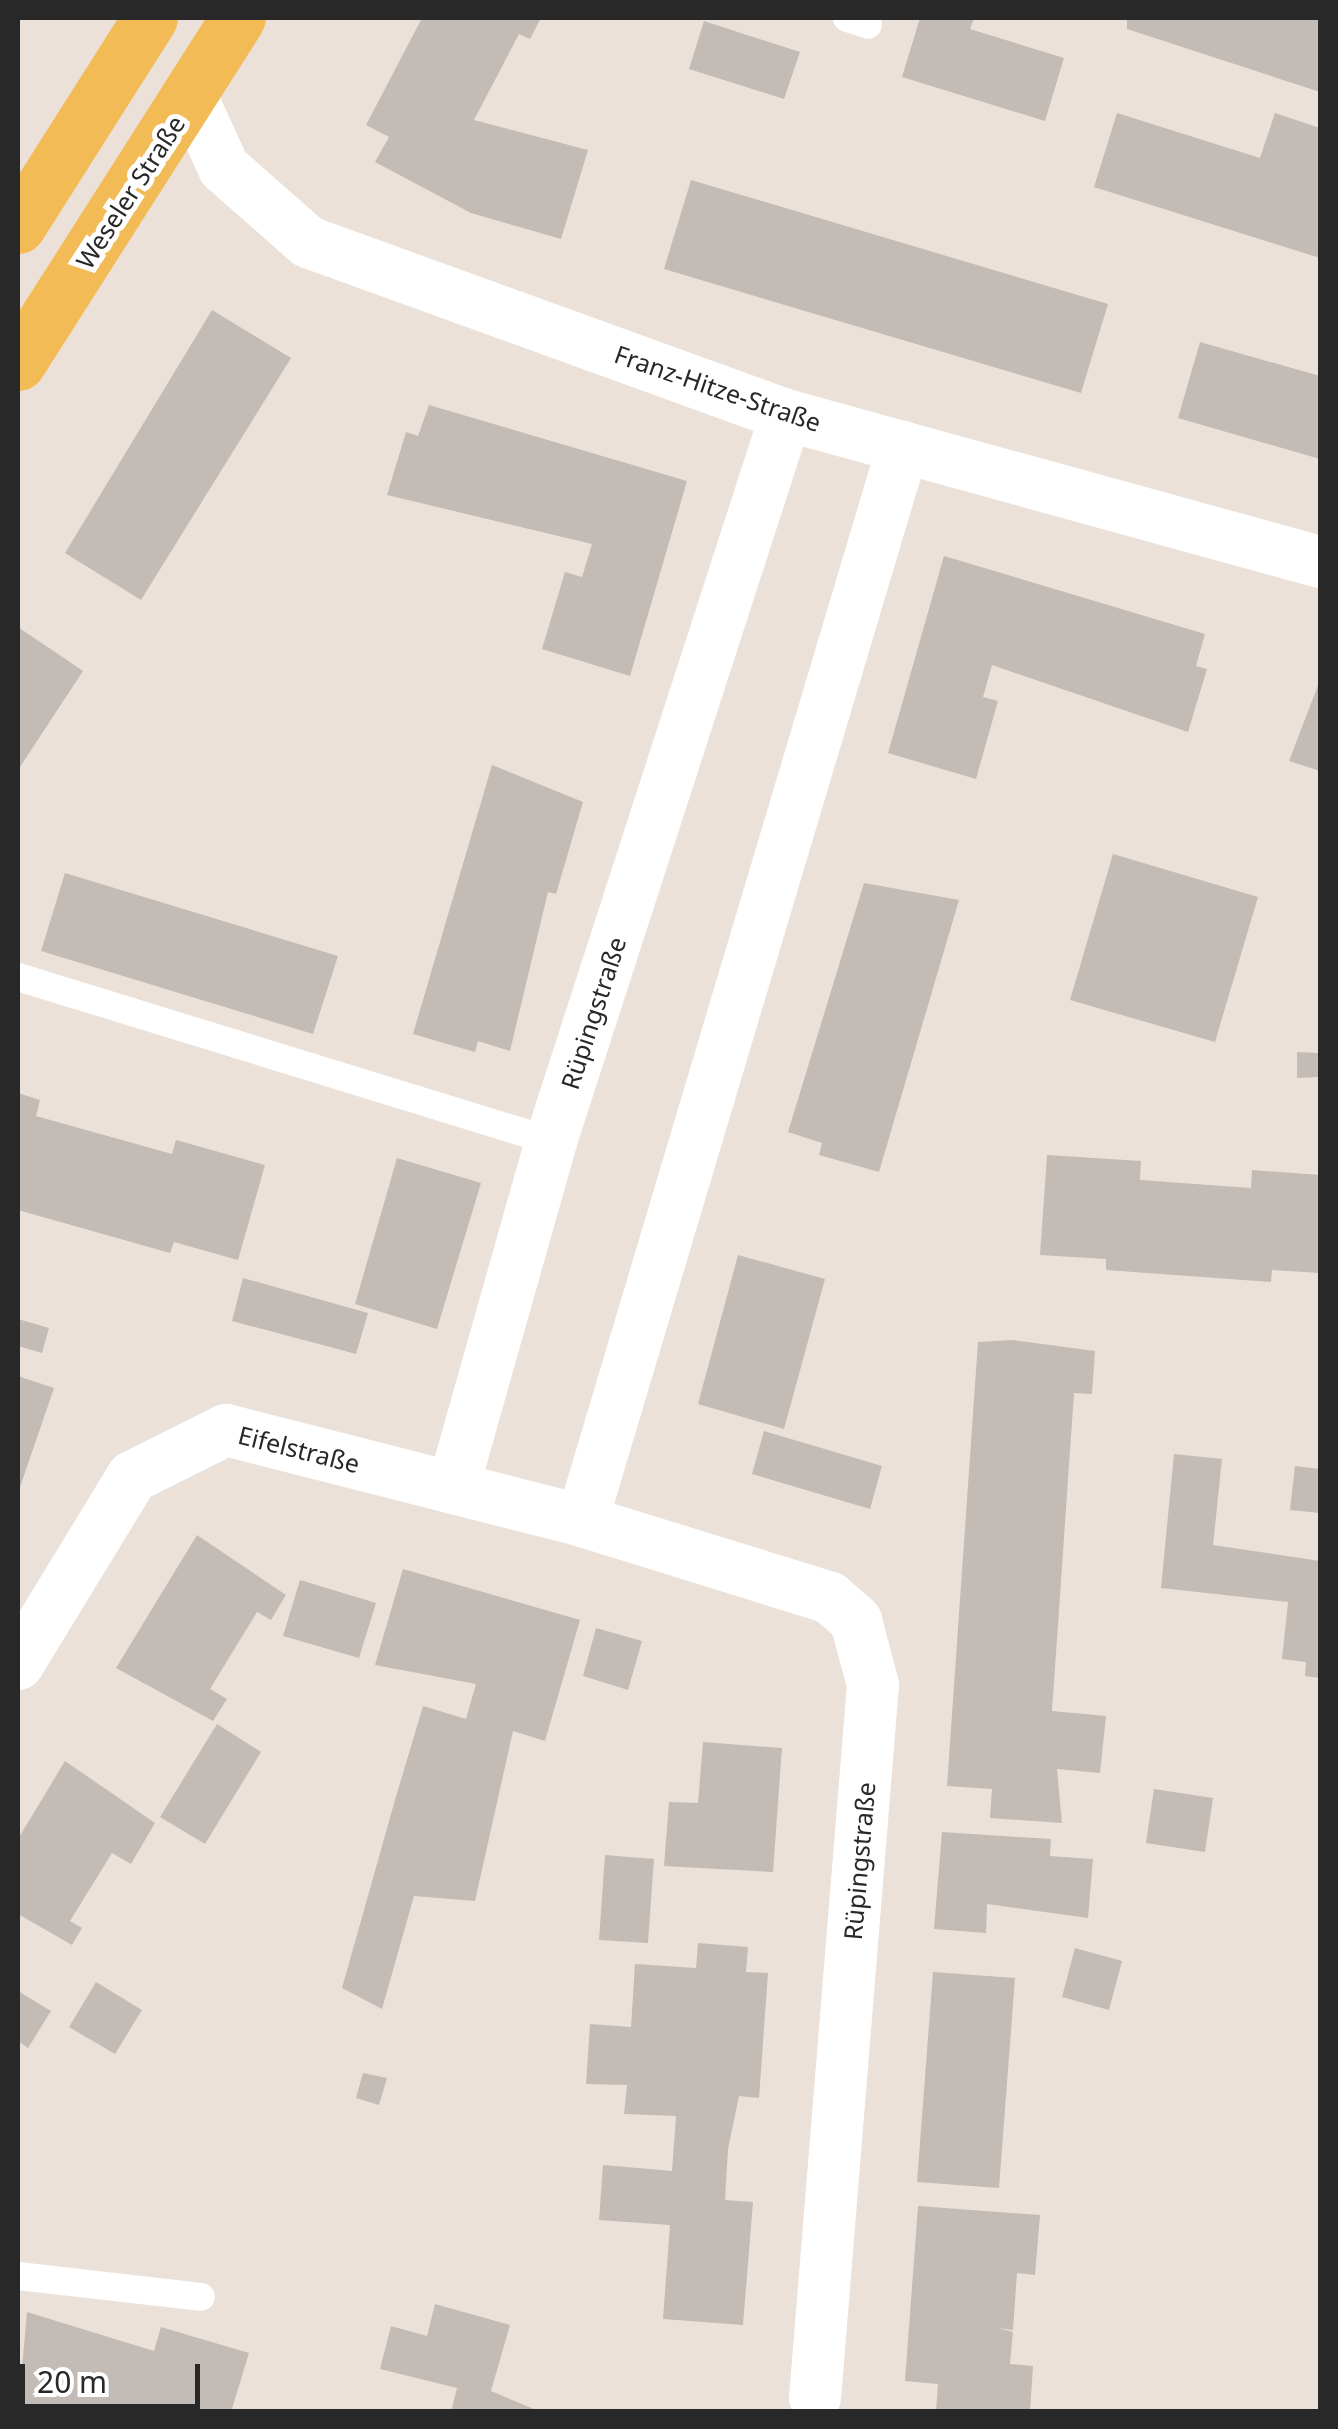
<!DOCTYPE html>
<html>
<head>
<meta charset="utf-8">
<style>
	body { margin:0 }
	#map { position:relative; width:1338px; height:2429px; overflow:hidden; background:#ebe1d9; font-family:"Noto Sans",sans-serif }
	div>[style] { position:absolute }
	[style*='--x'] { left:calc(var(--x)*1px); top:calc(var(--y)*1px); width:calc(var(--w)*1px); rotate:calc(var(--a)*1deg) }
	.building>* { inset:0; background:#c3bbb6 }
	.service>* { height:28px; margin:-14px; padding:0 14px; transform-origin:14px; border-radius:14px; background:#fff }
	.minor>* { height:52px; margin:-26px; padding:0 26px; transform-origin:26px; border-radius:26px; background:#fff }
	.primary>* { height:55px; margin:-27.5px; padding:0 27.5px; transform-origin:27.5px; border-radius:27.5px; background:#f3bb56 }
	span { translate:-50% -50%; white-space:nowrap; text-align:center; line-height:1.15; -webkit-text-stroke:10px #fff; paint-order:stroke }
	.street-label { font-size:25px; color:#282828 }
	.frame { position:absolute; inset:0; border:20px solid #282828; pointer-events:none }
	.scale { position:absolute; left:20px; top:2364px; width:180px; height:45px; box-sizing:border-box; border:5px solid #282828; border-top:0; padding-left:12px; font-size:30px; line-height:35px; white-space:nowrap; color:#282828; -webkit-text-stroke:8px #fff; paint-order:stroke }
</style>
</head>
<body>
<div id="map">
	<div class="building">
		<i style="clip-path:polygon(422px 18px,541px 18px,530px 39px,519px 34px,474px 120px,588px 150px,561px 239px,471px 213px,375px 162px,389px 137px,366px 125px)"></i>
		<i style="clip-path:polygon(920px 18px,974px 18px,970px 29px,1064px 58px,1045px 121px,902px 77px)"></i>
		<i style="clip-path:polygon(1127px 18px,1320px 18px,1320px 92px,1127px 29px)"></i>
		<i style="clip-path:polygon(704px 21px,800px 52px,784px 99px,689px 69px)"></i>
		<i style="clip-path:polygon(1117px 113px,1260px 158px,1275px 113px,1320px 128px,1320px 258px,1094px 187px)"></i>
		<i style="clip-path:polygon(691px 180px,1108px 304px,1081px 393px,664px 269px)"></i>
		<i style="clip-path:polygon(212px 310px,291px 358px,141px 600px,65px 553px)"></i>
		<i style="clip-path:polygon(1200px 342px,1320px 376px,1320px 459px,1178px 418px)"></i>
		<i style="clip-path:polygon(429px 405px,687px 481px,630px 676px,542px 649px,565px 572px,582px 577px,592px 544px,387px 495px,406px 432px,418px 436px)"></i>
		<i style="clip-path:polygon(944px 556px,1205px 634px,1196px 666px,1207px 669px,1188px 732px,992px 665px,983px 697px,998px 701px,976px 779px,888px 753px)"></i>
		<i style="clip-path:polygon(18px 627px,83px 671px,18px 770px)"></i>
		<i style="clip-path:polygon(1320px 680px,1320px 771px,1289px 761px)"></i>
		<i style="clip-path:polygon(492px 765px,583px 802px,556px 894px,548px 892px,510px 1051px,478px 1041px,475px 1052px,413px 1034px)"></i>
		<i style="clip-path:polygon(1113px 854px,1258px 897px,1215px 1042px,1070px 1000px)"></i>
		<i style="clip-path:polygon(65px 873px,338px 956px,313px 1034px,41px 951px)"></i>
		<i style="clip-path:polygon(864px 883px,959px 900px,879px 1172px,819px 1155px,822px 1143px,788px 1132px)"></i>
		<i style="clip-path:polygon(1297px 1052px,1318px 1053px,1318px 1077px,1297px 1078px)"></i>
		<i style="clip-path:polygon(18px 1093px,40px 1100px,36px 1116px,172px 1154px,176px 1140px,265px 1165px,238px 1260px,174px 1242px,170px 1253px,18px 1210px)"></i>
		<i style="clip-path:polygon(1047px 1155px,1141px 1161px,1140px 1180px,1251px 1188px,1252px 1170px,1320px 1175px,1320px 1273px,1272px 1270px,1271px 1282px,1106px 1270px,1106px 1259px,1040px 1255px)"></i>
		<i style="clip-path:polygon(397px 1158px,481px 1183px,437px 1329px,355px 1304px)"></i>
		<i style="clip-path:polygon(738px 1255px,825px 1279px,784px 1429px,698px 1404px)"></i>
		<i style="clip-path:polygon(243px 1278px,368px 1313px,356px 1354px,232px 1321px)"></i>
		<i style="clip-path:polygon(18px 1319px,49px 1328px,42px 1353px,18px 1346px)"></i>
		<i style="clip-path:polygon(1013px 1340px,1095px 1351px,1092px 1394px,1074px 1393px,1052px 1711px,1106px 1716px,1100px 1773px,1057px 1769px,1062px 1823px,990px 1818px,992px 1789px,947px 1786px,978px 1342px)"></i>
		<i style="clip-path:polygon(18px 1376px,54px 1388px,18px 1493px)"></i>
		<i style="clip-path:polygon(764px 1431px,882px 1466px,870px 1509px,752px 1474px)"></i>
		<i style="clip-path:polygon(1174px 1454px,1222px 1459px,1213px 1545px,1320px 1561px,1320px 1678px,1305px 1676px,1306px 1662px,1282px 1659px,1288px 1602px,1161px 1588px)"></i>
		<i style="clip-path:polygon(1295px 1466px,1320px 1469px,1320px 1513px,1290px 1510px)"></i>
		<i style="clip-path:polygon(197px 1535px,286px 1595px,271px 1620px,257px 1612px,210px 1689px,227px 1699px,213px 1721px,116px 1668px)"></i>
		<i style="clip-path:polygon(403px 1569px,580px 1620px,545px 1741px,513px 1731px,475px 1901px,414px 1896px,382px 2009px,342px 1988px,395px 1800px,423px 1706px,466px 1719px,476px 1684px,375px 1665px)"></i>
		<i style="clip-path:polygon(300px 1580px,376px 1603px,359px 1658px,283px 1636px)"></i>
		<i style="clip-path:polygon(596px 1628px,642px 1641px,628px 1690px,583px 1676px)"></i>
		<i style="clip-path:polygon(217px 1724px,261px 1752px,205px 1844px,160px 1817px)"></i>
		<i style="clip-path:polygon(703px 1742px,782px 1748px,773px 1872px,664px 1866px,669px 1802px,698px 1803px)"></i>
		<i style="clip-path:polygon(65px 1761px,155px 1823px,131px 1864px,112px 1853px,70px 1921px,82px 1928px,72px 1945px,18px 1914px,18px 1839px)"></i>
		<i style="clip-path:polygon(1154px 1789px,1213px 1798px,1205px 1852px,1146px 1843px)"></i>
		<i style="clip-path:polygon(942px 1832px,1051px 1839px,1050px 1856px,1093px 1859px,1088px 1918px,987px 1904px,986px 1933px,934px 1929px)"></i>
		<i style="clip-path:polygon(605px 1855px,654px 1859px,648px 1943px,599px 1940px)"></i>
		<i style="clip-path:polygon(698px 1943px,748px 1947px,746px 1972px,768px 1973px,759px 2098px,739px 2096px,728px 2149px,725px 2200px,753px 2202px,743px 2325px,663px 2319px,670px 2225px,599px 2220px,603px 2165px,672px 2171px,676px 2116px,624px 2114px,627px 2085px,586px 2084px,590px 2024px,631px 2027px,635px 1964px,696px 1968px)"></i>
		<i style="clip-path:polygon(1075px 1948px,1122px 1961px,1109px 2010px,1062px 1997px)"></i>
		<i style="clip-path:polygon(933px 1972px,1015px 1978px,999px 2188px,917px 2182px)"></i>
		<i style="clip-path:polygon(96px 1982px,142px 2010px,115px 2054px,69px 2027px)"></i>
		<i style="clip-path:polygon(18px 1991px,51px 2011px,28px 2048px,18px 2041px)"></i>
		<i style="clip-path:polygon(363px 2073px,387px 2078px,379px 2105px,356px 2098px)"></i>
		<i style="clip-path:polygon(918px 2206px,1040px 2215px,1035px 2275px,1017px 2273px,1013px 2330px,998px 2328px,1013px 2332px,1010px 2364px,1033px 2366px,1030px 2412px,936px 2412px,938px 2384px,905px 2381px)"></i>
		<i style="clip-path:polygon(435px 2304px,510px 2325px,491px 2391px,541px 2412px,451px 2412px,457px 2388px,380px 2369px,391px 2326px,427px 2336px)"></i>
		<i style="clip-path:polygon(27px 2312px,154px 2351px,161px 2327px,249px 2353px,231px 2412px,18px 2412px)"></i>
	</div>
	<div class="service">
		<i style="--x:847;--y:18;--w:22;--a:18"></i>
		<i style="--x:18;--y:977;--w:558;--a:17.1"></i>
		<i style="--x:18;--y:2276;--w:184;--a:6.5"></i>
	</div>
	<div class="minor">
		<i style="--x:191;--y:96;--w:79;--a:65.4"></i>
		<i style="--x:224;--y:168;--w:112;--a:41.4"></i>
		<i style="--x:308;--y:242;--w:508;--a:19.9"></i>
		<i style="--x:786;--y:415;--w:554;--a:15.39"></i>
		<i style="--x:453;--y:1488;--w:361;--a:-74.2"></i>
		<i style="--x:551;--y:1141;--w:763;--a:-72.06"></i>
		<i style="--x:582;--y:1521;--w:1121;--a:-73.36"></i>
		<i style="--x:18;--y:1664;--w:219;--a:-58.6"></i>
		<i style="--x:132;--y:1477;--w:105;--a:-26.6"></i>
		<i style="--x:226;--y:1430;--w:367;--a:14.3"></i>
		<i style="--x:582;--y:1521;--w:260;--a:17.2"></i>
		<i style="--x:830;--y:1598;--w:35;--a:41"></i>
		<i style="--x:856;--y:1621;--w:66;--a:75.1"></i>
		<i style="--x:873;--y:1685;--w:715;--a:94.65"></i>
	</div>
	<div class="primary">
		<i style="--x:18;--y:226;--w:246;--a:-57.6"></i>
		<i style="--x:18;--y:363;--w:409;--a:-57.5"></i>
	</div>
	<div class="street-label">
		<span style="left:130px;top:192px;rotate:-57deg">Weseler Straße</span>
		<span style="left:718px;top:388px;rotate:19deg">Franz-Hitze-Straße</span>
		<span style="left:593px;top:1013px;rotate:-72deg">Rüpingstraße</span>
		<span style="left:299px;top:1449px;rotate:14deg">Eifelstraße</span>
		<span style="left:859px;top:1861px;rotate:-85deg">Rüpingstraße</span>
	</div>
	<div class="frame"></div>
	<div class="scale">20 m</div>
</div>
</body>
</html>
